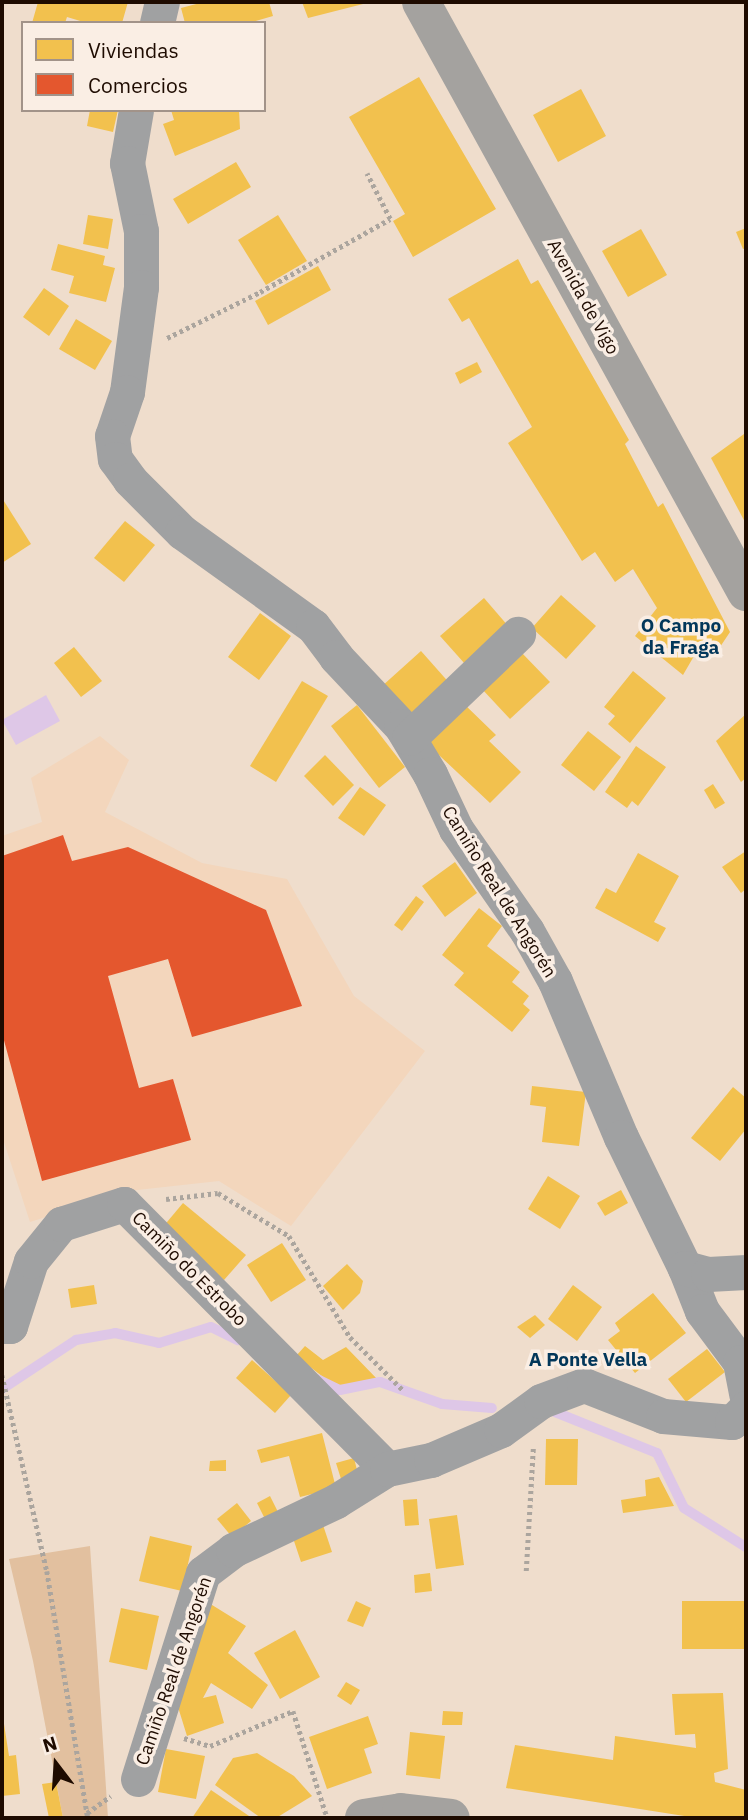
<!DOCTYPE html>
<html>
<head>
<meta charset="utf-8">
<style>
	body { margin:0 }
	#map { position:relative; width:748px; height:1820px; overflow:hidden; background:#efddcc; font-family:"IBM Plex Sans",sans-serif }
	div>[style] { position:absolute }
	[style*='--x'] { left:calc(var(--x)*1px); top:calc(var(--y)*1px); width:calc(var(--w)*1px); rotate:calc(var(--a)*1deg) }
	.built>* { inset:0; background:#f3d6bc }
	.green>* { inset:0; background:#e2c09f }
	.water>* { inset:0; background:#dec7e7 }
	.homes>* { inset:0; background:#f2c14e }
	.shops>* { inset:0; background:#e4572e }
	.stream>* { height:10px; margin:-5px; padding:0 5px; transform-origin:5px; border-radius:5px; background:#dec7e7 }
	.path>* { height:4.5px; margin-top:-2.25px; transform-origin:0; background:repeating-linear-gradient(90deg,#aba59e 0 3.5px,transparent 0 7px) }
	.minor>* { height:35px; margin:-17.5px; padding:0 17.5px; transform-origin:17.5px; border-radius:17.5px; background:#a0a1a2 }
	.major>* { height:38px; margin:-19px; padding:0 19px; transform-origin:19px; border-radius:19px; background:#a4a29f }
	span { translate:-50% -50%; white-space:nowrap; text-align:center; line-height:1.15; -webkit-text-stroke:7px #faeee4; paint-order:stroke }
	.street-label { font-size:18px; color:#1e0b00 }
	.neighbourhood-label { font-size:19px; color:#02375a; font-weight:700 }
	.frame { position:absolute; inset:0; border:4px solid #1e0b00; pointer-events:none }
	.legend { position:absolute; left:21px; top:21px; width:245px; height:91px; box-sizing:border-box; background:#faeee4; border:2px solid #a29389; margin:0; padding:9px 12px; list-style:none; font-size:21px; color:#1e0b00 }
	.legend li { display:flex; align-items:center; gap:14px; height:35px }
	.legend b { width:35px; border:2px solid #a29389 }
	.north { position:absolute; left:21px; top:1729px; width:70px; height:70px; -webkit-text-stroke:5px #faeee4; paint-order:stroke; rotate:343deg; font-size:19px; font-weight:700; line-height:28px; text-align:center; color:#1e0b00 }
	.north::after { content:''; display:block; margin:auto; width:24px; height:32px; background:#1e0b00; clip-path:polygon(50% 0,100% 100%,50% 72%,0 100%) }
</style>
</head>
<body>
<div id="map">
	<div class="built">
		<i style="clip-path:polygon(100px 736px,129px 760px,105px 812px,202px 863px,287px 879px,354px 996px,425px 1051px,291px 1226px,219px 1181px,128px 1191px,30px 1222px,2px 1136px,2px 836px,42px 822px,31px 778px)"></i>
	</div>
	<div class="green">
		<i style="clip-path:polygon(90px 1546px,108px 1818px,63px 1818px,33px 1661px,9px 1559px)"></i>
	</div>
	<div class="water">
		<i style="clip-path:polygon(46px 695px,60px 721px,16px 745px,2px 720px)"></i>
	</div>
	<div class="homes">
		<i style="clip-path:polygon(38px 2px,128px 2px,122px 23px,87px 23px,67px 17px,65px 23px,32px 23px)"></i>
		<i style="clip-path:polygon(204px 2px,269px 2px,273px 16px,249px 23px,185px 23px,181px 8px)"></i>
		<i style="clip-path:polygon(302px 2px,367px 2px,367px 3px,308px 18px)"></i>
		<i style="clip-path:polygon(419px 77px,496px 209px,413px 257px,393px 221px,405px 214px,349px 117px)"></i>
		<i style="clip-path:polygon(581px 89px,606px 136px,558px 162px,533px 115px)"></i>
		<i style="clip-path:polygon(90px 110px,118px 110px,113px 132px,87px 126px)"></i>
		<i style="clip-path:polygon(171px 110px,239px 110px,240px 129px,175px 156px,163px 124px,174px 120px)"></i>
		<i style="clip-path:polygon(236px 162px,251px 187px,188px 224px,173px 199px)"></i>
		<i style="clip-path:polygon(88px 215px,113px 219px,108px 249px,83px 244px)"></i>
		<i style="clip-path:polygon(278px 215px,307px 261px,266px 285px,238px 240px)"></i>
		<i style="clip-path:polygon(746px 228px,746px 248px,743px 249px,736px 232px)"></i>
		<i style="clip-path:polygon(641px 229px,667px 275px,628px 297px,602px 251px)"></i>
		<i style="clip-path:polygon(58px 244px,105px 256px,103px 265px,115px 268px,106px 302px,69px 293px,74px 276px,51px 270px)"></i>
		<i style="clip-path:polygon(518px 259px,531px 284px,538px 280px,629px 440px,625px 444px,658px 507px,663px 503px,730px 632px,716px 653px,701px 644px,683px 675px,635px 636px,657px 608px,633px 569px,615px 582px,595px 552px,582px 561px,508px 443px,532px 427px,469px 318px,462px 322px,448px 299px)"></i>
		<i style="clip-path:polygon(318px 266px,331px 290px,268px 325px,255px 301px)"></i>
		<i style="clip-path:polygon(44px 288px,69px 306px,49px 336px,23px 317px)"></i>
		<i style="clip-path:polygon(76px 319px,112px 341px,95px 370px,59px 349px)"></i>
		<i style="clip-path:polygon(477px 362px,482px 372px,460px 384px,455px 373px)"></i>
		<i style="clip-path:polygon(744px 434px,746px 437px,746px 524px,711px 458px)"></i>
		<i style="clip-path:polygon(2px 498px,31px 544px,2px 563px)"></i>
		<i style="clip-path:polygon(125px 521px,155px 545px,124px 582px,94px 558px)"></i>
		<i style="clip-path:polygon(561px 595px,596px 626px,566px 659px,532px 628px)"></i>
		<i style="clip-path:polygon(484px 598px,509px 627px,465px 664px,440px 636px)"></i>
		<i style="clip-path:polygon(260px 613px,291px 636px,259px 680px,228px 657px)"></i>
		<i style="clip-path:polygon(74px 647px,102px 681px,81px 697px,54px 663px)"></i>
		<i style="clip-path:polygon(421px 651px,452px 686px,411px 721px,381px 687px)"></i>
		<i style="clip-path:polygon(520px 651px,550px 682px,510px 719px,481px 688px)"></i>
		<i style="clip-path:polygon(633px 671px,666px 698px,630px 743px,608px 724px,615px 716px,604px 707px)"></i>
		<i style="clip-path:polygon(302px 681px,328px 696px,276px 782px,250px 766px)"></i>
		<i style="clip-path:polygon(462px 702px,496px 735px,489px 741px,521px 772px,490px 803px,424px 741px)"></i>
		<i style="clip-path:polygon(357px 705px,405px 767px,379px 788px,331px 726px)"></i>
		<i style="clip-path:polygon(746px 714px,746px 778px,741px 782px,716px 741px)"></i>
		<i style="clip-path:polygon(588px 731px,621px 757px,594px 791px,561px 765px)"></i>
		<i style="clip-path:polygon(636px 746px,666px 767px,638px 806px,632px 801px,627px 808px,605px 792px)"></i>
		<i style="clip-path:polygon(325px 755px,354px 785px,333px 806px,304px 776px)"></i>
		<i style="clip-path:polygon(713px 784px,725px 803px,715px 809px,704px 790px)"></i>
		<i style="clip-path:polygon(360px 787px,386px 805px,364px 836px,338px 818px)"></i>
		<i style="clip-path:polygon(746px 851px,746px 889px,741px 893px,722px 867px)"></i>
		<i style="clip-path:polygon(638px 853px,679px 876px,654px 922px,666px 928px,658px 942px,595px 908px,606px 888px,616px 893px)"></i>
		<i style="clip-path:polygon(455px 862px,477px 893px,445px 917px,422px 886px)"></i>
		<i style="clip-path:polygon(416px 896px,424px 902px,402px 931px,394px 925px)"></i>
		<i style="clip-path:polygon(479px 908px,502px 926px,487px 946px,520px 972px,512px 982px,529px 996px,523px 1004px,530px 1010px,512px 1032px,454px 985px,464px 973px,442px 955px)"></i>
		<i style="clip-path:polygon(532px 1086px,586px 1092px,579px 1146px,542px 1142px,546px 1107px,530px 1105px)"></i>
		<i style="clip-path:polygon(733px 1087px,746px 1098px,746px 1129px,720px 1161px,691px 1138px)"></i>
		<i style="clip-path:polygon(548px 1176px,580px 1196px,560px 1229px,528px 1209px)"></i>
		<i style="clip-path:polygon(621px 1190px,628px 1203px,605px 1216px,597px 1203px)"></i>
		<i style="clip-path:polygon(183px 1203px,246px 1255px,224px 1280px,162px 1228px)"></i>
		<i style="clip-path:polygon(282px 1243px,306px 1280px,271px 1302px,247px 1265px)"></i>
		<i style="clip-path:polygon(347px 1264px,363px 1281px,360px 1293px,343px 1310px,323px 1286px)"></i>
		<i style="clip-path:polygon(94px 1285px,97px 1304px,71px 1308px,68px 1289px)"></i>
		<i style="clip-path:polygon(573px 1285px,602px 1307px,577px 1341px,548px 1319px)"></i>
		<i style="clip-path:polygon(653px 1293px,686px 1333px,635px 1373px,608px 1340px,620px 1331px,615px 1323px)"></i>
		<i style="clip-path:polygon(535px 1315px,545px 1325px,530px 1338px,517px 1327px)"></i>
		<i style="clip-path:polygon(305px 1346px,323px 1360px,346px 1347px,380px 1382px,340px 1390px,296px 1356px)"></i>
		<i style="clip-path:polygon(707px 1349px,725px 1372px,686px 1402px,668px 1379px)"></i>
		<i style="clip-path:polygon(252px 1360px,291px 1395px,275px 1413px,236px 1378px)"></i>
		<i style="clip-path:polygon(322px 1433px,336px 1488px,300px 1497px,289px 1456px,261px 1463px,257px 1450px)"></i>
		<i style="clip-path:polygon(546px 1439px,578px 1439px,577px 1485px,545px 1485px)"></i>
		<i style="clip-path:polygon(354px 1458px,358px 1474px,341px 1479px,336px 1463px)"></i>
		<i style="clip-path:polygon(226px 1460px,226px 1471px,209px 1471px,210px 1461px)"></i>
		<i style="clip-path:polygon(659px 1477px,674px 1506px,623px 1513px,621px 1500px,646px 1496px,645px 1480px)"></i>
		<i style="clip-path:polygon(270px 1496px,279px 1514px,266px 1521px,257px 1503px)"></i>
		<i style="clip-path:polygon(417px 1499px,419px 1525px,405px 1526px,403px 1500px)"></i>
		<i style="clip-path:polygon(237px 1503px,251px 1521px,232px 1537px,217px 1519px)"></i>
		<i style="clip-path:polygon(457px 1515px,464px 1565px,436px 1569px,429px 1519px)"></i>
		<i style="clip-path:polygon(321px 1519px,332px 1552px,301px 1562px,290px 1529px)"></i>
		<i style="clip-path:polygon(150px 1536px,192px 1546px,182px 1591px,139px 1581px)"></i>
		<i style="clip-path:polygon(430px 1573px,432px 1591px,415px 1593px,414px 1575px)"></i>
		<i style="clip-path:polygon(204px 1600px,246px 1626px,228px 1653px,268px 1685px,252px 1709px,211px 1683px,203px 1698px,216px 1695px,224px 1723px,187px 1736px,178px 1707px)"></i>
		<i style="clip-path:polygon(356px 1601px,371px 1608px,363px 1627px,347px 1621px)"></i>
		<i style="clip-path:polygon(682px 1601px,746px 1601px,746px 1649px,682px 1649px)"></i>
		<i style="clip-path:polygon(121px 1608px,159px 1616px,147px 1670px,109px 1662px)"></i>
		<i style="clip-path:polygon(295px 1630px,320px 1677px,280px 1699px,254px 1653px)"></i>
		<i style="clip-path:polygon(346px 1682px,360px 1690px,351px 1705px,337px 1696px)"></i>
		<i style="clip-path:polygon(723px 1693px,728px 1769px,714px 1773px,715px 1782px,746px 1790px,746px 1818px,697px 1818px,506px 1788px,515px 1745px,613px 1760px,615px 1736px,696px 1748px,695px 1734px,675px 1735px,672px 1694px)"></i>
		<i style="clip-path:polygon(2px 1711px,9px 1756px,16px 1755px,20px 1794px,2px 1796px)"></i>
		<i style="clip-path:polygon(443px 1711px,463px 1712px,462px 1725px,442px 1725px)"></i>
		<i style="clip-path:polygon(368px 1716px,378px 1744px,364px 1749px,372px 1773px,327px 1789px,309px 1737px)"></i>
		<i style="clip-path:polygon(410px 1732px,445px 1736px,440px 1779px,406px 1775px)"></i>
		<i style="clip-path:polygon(166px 1749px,205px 1756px,196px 1799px,158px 1792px)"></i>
		<i style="clip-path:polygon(257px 1753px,294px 1776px,312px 1796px,276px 1818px,261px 1818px,215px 1785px,233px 1758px)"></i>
		<i style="clip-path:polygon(56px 1782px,63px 1818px,49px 1818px,42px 1784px)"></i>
		<i style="clip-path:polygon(211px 1790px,252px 1818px,192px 1818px)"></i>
	</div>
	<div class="shops">
		<i style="clip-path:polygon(63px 835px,72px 861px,128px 847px,266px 910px,302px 1006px,192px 1037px,168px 959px,108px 976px,139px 1088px,173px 1079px,191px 1140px,42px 1181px,2px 1033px,2px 856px)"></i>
	</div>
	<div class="stream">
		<i style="--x:317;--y:1379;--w:25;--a:26"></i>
		<i style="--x:340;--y:1390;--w:41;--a:-11.3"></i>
		<i style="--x:380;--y:1382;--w:66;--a:19.5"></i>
		<i style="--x:442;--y:1404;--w:50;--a:4.6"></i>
		<i style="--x:2;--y:1389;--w:89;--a:-33.5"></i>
		<i style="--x:76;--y:1340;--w:40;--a:-10"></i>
		<i style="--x:115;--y:1333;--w:45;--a:12.8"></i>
		<i style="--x:159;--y:1343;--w:54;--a:-17.1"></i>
		<i style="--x:211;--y:1327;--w:30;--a:26"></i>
		<i style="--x:555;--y:1412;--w:110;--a:21.9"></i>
		<i style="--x:657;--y:1453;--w:61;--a:63.9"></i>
		<i style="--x:684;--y:1508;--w:73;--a:32.2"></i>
	</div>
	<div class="path">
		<i style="--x:167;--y:338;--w:104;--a:-26.3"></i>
		<i style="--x:260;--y:292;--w:149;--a:-29.3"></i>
		<i style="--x:390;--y:219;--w:51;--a:-117.1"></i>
		<i style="--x:166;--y:1199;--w:52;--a:-6.6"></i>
		<i style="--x:218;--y:1193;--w:83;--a:31.2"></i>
		<i style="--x:289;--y:1236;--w:118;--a:58.9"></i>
		<i style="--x:350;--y:1337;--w:76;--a:45"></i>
		<i style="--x:2;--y:1375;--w:201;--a:77.1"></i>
		<i style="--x:47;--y:1571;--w:250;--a:80.6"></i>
		<i style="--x:526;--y:1571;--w:123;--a:-86.7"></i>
		<i style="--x:184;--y:1738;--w:27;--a:17"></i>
		<i style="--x:210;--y:1746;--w:90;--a:-22.9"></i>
		<i style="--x:293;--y:1711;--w:111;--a:72.2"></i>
		<i style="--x:87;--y:1813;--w:29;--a:-36"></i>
	</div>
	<div class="minor">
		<i style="--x:157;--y:23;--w:22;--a:-77"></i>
		<i style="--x:136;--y:110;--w:54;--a:99.6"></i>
		<i style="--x:127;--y:163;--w:69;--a:78.4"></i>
		<i style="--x:141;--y:231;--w:56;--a:90"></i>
		<i style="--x:141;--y:287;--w:106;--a:97.6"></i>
		<i style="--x:127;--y:392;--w:46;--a:108.8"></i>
		<i style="--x:112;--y:436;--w:23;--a:83"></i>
		<i style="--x:115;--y:459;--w:26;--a:54"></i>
		<i style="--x:130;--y:480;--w:74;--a:45"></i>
		<i style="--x:182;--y:532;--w:161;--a:35.7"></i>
		<i style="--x:313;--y:626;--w:39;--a:53"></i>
		<i style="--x:336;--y:657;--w:95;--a:46.7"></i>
		<i style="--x:401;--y:726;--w:56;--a:58.9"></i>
		<i style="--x:430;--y:774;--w:61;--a:64.7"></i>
		<i style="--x:456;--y:829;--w:124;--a:55.2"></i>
		<i style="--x:527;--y:931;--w:57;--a:60.8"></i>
		<i style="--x:555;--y:981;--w:169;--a:67.1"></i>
		<i style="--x:621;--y:1137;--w:146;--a:64"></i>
		<i style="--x:685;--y:1268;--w:46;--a:68.4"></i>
		<i style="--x:702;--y:1311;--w:64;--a:53.3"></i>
		<i style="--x:740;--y:1362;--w:33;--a:79"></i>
		<i style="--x:409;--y:738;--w:151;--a:-43.7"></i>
		<i style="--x:685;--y:1268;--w:24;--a:15"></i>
		<i style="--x:708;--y:1274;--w:38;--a:-3"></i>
		<i style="--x:2;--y:1326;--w:8;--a:0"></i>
		<i style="--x:10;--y:1326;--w:68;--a:-72.1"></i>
		<i style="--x:31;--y:1261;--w:48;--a:-51"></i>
		<i style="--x:61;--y:1224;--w:66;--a:-17.6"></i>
		<i style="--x:124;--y:1204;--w:373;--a:45.2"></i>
		<i style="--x:138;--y:1779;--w:216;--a:-72.5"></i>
		<i style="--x:203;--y:1573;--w:38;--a:-37"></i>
		<i style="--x:233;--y:1550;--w:114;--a:-25.4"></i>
		<i style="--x:336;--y:1501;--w:60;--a:-32.1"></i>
		<i style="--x:387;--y:1469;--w:45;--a:-11.6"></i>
		<i style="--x:431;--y:1460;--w:76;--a:-23.2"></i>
		<i style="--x:501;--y:1430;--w:49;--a:-35.9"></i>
		<i style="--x:541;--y:1401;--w:46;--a:-20.4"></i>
		<i style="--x:584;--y:1385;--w:85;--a:21.4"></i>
		<i style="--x:663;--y:1416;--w:69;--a:5"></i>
		<i style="--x:732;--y:1422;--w:20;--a:-45"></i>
	</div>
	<div class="major">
		<i style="--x:421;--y:2;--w:674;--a:61.15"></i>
		<i style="--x:364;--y:1818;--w:37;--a:-9"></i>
		<i style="--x:401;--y:1812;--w:50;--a:6.8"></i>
	</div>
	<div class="street-label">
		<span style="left:583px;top:297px;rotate:61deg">Avenida de Vigo</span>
		<span style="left:499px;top:892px;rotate:58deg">Camiño Real de Angorén</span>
		<span style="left:189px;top:1269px;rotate:45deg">Camiño do Estrobo</span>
		<span style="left:174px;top:1671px;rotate:-71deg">Camiño Real de Angorén</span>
	</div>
	<div class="neighbourhood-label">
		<span style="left:681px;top:637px">O Campo<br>da Fraga</span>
		<span style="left:588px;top:1360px">A Ponte Vella</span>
	</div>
	<div class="frame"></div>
	<ul class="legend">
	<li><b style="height:19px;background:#f2c14e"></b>Viviendas</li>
	<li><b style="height:19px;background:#e4572e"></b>Comercios</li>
	</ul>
	<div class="north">N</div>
</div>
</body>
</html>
